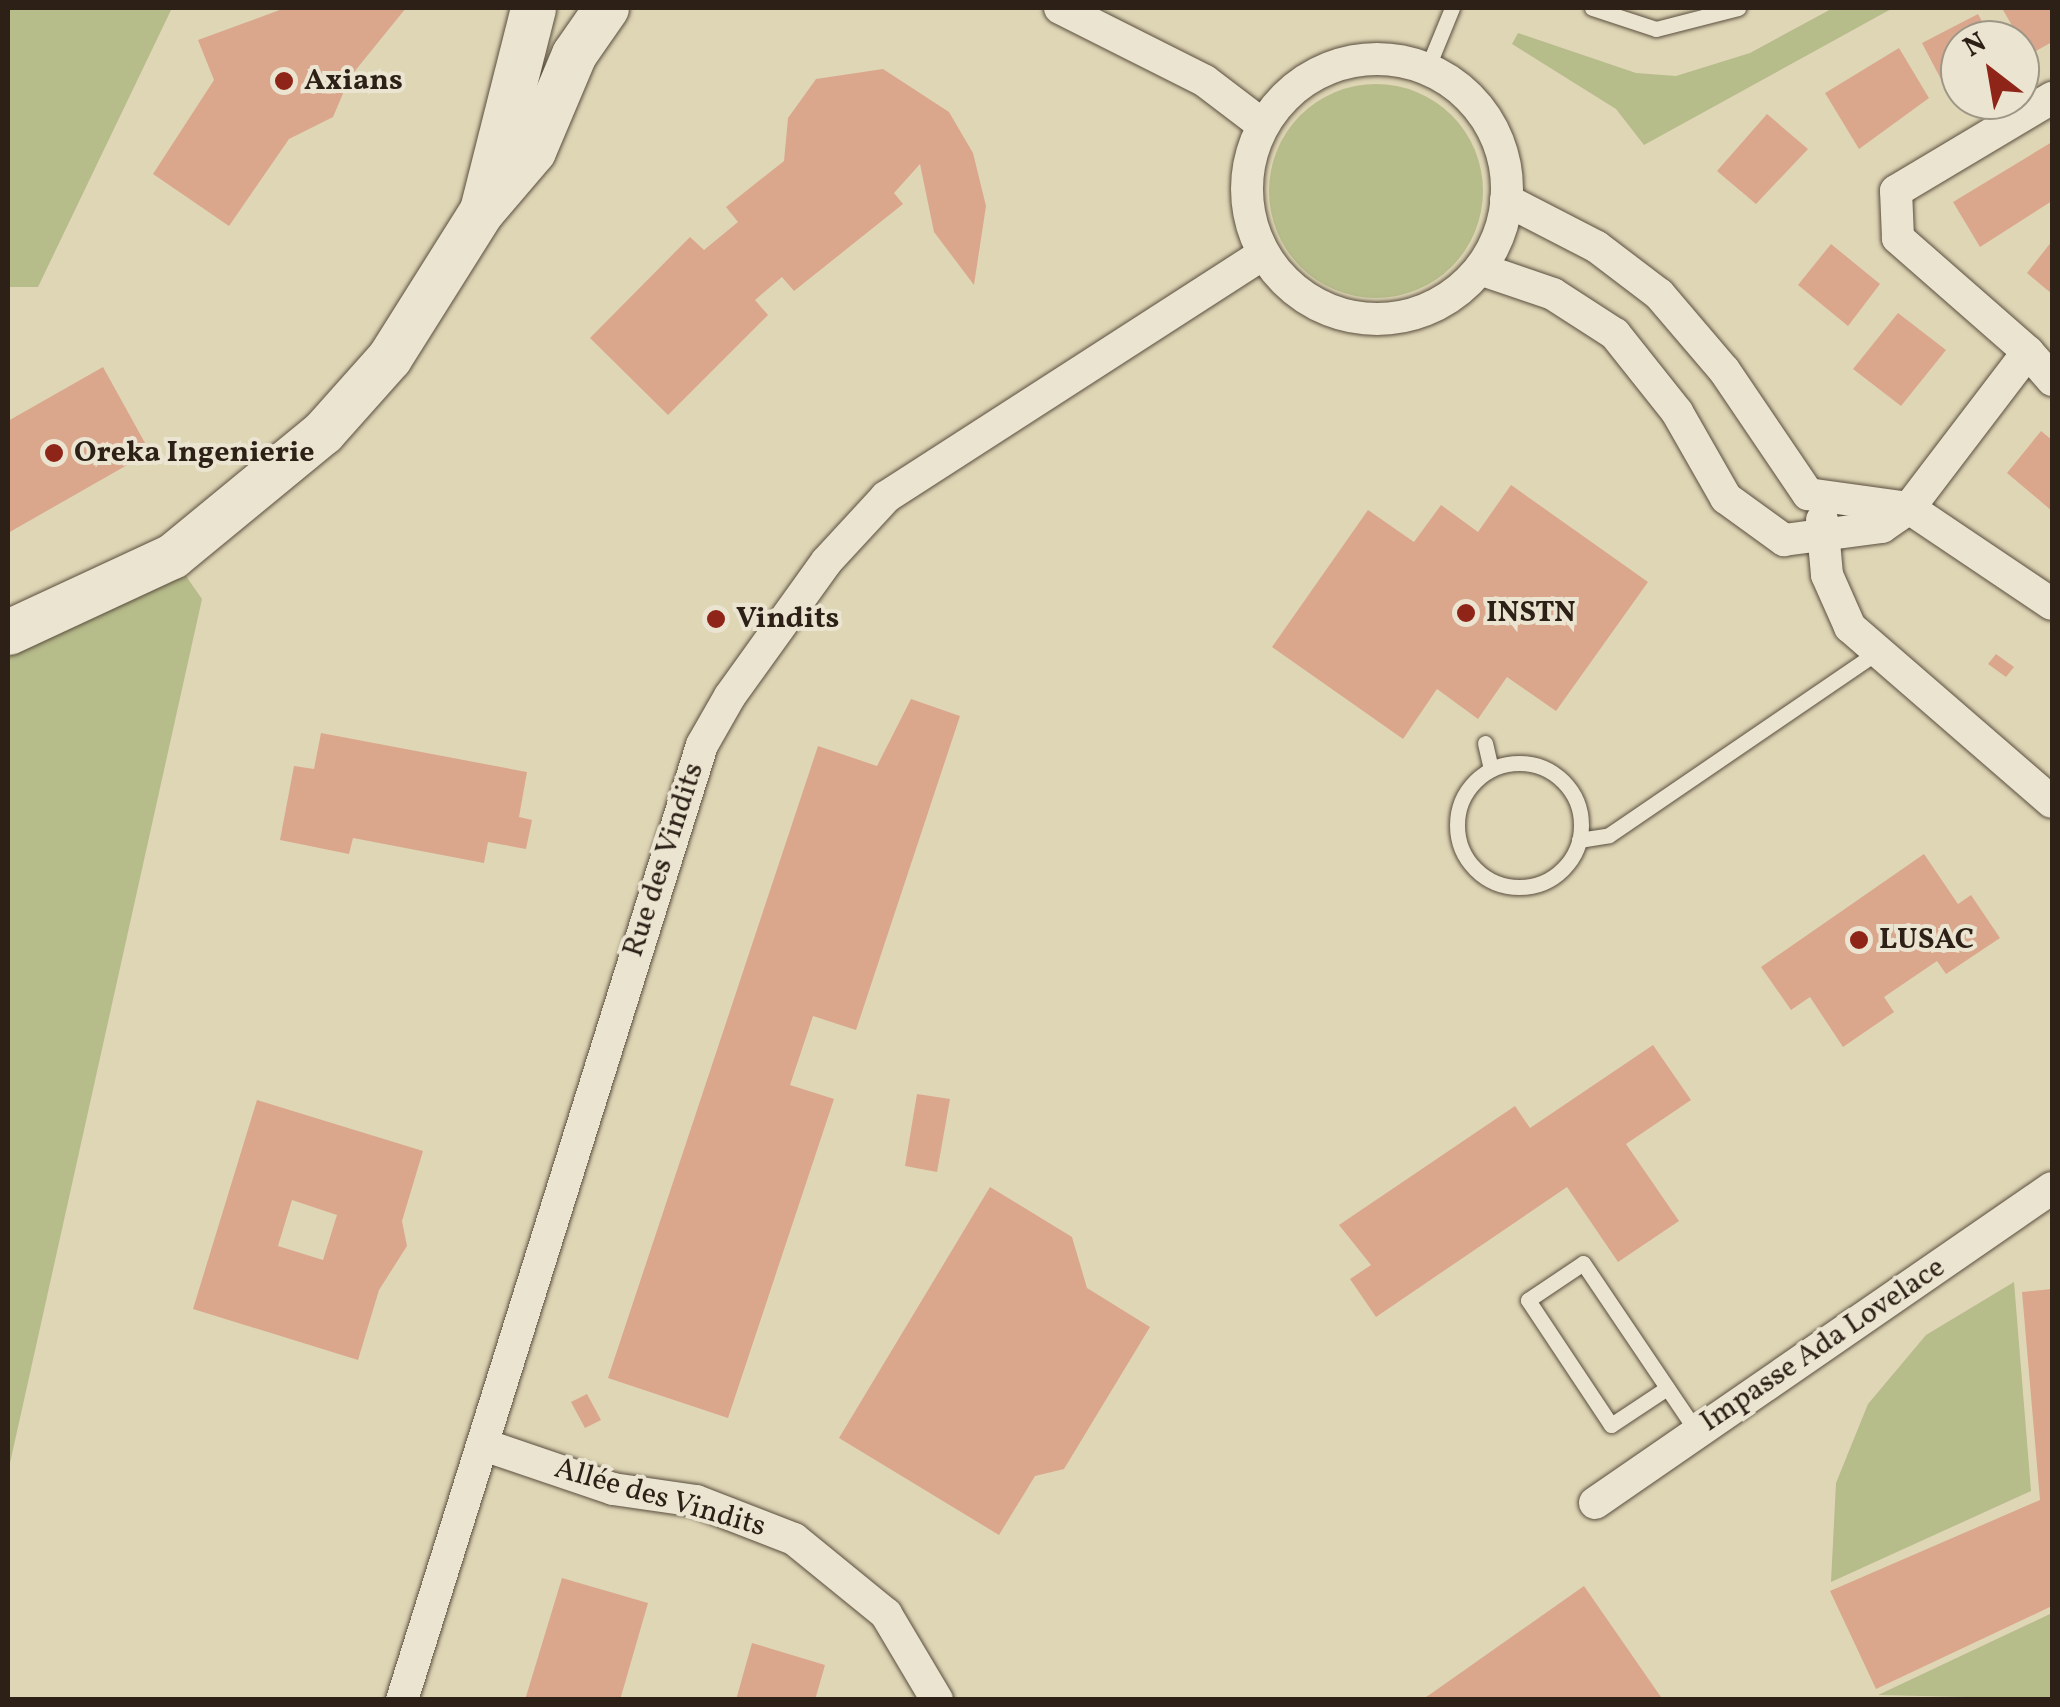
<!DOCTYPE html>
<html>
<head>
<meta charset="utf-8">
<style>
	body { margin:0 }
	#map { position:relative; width:2060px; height:1707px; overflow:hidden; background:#dfd6b6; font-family:Vollkorn,serif }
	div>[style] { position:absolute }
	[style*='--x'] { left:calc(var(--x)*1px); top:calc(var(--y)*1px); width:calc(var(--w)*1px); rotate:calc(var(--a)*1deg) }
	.green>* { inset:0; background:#b7bc8b }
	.round { border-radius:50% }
	.building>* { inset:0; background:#daa78d }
	.roads { filter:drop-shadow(0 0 2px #5a4e3e) drop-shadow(0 0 2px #5a4e3e) }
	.service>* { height:15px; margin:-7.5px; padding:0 7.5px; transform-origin:7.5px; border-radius:7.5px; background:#eae4d0 }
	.service>.ring { margin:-7.5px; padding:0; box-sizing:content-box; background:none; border:15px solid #eae4d0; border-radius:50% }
	.minor>* { height:32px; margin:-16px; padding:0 16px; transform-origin:16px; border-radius:16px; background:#eae4d0 }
	.minor>.ring { margin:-16px; padding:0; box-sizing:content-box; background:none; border:32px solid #eae4d0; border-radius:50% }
	.secondary>* { height:45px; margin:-22.5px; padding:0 22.5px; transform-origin:22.5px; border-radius:22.5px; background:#eae4d0 }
	.dots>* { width:28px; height:28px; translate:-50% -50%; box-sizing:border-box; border:5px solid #eae4d0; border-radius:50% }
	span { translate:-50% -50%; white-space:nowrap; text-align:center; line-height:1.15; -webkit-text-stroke:8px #eae4d0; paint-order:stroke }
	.poi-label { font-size:30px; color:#2d2016; font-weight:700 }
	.left { translate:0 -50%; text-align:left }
	.street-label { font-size:30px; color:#2d2016 }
	.frame { position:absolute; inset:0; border:10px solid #2d2016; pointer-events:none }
	.north { position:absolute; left:1940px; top:20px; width:100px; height:100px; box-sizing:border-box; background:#eae4d0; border:2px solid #9e9686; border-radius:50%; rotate:329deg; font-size:28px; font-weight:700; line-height:40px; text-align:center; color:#2d2016 }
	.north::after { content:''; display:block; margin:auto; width:35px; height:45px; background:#8f2418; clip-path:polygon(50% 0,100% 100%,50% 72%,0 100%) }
</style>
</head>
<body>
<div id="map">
	<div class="green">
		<i style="clip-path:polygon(8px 8px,172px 8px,38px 287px,8px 287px)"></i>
		<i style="clip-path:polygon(1833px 8px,1893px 8px,1644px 145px,1616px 109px,1512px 44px,1518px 33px,1636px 73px,1676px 76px,1750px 53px)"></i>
		<i class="round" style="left:1269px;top:84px;width:214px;height:214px"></i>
		<i style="clip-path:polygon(172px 556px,202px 599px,8px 1472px,8px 632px)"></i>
		<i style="clip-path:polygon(2014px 1282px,2031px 1491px,1831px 1582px,1836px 1483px,1868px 1404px,1926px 1335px)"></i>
		<i style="clip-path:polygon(2052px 1613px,2052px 1699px,1877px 1695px,1878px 1695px)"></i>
	</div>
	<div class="building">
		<i style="clip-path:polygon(285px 8px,406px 8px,350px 77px,333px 117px,289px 139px,229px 226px,153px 174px,214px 80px,198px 40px)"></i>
		<i style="clip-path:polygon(2052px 8px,2052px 42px,2029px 55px,2003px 10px)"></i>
		<i style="clip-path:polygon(1978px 14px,1992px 40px,1960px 40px,1960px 79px,1945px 87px,1922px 43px)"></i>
		<i style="clip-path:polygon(1899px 48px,1929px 98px,1859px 149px,1825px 93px)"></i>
		<i style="clip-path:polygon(883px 69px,949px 112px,973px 153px,986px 206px,974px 285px,934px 232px,920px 164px,894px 193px,903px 204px,794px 291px,782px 277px,755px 300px,768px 315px,668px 415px,590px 338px,690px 237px,704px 250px,738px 222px,726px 207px,784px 161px,788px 118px,816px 79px)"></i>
		<i style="clip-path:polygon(1767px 114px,1808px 149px,1756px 204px,1717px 171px)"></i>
		<i style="clip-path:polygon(2052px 142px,2052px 201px,1980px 247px,1953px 202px)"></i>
		<i style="clip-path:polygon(2052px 241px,2052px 294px,2027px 273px)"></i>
		<i style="clip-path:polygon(1831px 244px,1880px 284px,1848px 326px,1798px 285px)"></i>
		<i style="clip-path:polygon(1898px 313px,1946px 350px,1901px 406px,1853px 369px)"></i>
		<i style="clip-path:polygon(103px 367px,150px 452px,8px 533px,8px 421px)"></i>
		<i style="clip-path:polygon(2041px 431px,2052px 440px,2052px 511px,2007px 473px)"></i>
		<i style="clip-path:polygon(1511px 485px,1648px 582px,1556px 711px,1507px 677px,1478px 719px,1437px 689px,1403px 739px,1272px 647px,1368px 510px,1414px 542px,1441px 505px,1478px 532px)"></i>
		<i style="clip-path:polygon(1996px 654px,2014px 667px,2006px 677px,1988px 664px)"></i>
		<i style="clip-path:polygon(911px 699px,960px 716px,856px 1030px,813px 1016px,790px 1085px,834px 1099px,728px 1418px,608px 1378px,818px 746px,877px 766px)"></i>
		<i style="clip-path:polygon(321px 733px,527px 772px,519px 817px,532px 820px,526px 849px,488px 842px,484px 863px,353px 838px,349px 854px,280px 840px,294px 766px,314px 769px)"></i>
		<i style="clip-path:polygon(1924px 854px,1958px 904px,1971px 895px,2000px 938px,1946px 974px,1937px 961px,1884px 997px,1894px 1012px,1843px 1047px,1810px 997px,1791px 1010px,1761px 967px)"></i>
		<i style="clip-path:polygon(1653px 1045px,1691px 1100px,1626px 1144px,1679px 1221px,1618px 1262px,1567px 1187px,1376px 1317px,1350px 1279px,1371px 1265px,1339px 1225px,1515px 1106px,1530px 1128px)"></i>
		<i style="clip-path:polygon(917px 1094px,950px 1099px,937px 1172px,905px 1166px)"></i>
		<i style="clip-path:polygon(evenodd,257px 1100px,423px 1151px,402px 1221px,407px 1246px,379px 1290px,358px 1360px,193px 1309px,257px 1100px,292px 1200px,337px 1215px,323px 1260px,278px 1246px,292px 1200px)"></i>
		<i style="clip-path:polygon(990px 1187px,1072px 1237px,1087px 1288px,1150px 1327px,1064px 1469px,1035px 1476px,999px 1535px,839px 1438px)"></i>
		<i style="clip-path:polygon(2052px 1289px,2052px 1606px,1876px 1689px,1830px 1591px,2040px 1500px,2022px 1292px)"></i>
		<i style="clip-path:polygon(587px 1394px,601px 1420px,585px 1428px,571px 1402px)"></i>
		<i style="clip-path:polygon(562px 1578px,648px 1603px,620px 1700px,525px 1700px)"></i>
		<i style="clip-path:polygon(1584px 1586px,1663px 1700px,1422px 1700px)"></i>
		<i style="clip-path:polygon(752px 1643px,825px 1665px,815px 1700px,736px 1700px)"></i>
	</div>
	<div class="roads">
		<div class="service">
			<i style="--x:1592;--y:8;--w:67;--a:18.2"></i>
			<i style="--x:1656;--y:29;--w:85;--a:-14.4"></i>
			<i style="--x:1427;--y:69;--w:66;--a:-67.7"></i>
			<i style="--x:1485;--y:743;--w:27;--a:77"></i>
			<i class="ring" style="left:1457px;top:763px;width:109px;height:109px"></i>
			<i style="--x:1579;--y:840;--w:30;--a:-9"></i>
			<i style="--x:1609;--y:835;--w:323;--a:-34.3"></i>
			<i style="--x:1667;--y:1388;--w:67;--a:146.5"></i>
			<i style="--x:1611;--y:1425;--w:150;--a:-123.6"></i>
			<i style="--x:1528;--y:1300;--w:66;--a:-33.9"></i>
			<i style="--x:1583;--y:1263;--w:204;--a:56"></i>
		</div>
		<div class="minor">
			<i style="--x:1060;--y:8;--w:162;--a:26.7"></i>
			<i style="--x:1205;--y:81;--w:73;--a:37.2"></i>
			<i class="ring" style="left:1247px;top:59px;width:228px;height:228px"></i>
			<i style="--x:1506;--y:200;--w:102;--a:27.3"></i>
			<i style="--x:1597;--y:247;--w:78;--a:37.2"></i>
			<i style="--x:1659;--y:294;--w:100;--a:49.5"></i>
			<i style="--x:1724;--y:370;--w:150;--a:55.9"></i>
			<i style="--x:1808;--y:494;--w:102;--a:7.9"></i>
			<i style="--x:1909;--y:508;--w:172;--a:33.9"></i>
			<i style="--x:1480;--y:269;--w:77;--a:18.9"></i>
			<i style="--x:1553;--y:294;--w:74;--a:32.8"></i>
			<i style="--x:1615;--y:334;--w:100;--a:51.5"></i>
			<i style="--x:1677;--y:412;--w:99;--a:60.3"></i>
			<i style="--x:1726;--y:498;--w:72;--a:35.9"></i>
			<i style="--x:1784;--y:540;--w:99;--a:-7.6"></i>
			<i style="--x:1882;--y:527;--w:33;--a:-35"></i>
			<i style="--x:1909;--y:508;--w:196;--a:-52.7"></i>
			<i style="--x:2028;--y:352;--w:37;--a:49"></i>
			<i style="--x:2028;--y:352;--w:173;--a:-138.8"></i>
			<i style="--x:1898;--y:238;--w:47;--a:-92.4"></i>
			<i style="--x:1896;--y:191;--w:182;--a:-30.8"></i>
			<i style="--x:1822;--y:520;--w:55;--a:84.8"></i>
			<i style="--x:1827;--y:575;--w:57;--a:66.1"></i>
			<i style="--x:1850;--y:627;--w:267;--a:40.9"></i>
			<i style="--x:487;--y:1446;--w:133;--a:18.8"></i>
			<i style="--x:613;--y:1489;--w:84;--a:8.2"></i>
			<i style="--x:696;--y:1501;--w:105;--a:21.2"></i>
			<i style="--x:794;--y:1539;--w:119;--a:39.2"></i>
			<i style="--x:886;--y:1614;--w:100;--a:59.3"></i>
			<i style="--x:1595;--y:1503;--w:555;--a:-34.58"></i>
			<i style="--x:402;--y:1700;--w:1001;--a:-72.56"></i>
			<i style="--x:702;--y:745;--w:56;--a:-60.3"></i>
			<i style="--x:730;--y:696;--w:166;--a:-54.3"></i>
			<i style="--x:827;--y:561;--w:87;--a:-47.3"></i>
			<i style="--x:886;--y:497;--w:449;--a:-32.8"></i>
		</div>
		<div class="secondary">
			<i style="--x:482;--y:210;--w:208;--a:-75.8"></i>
			<i style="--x:8;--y:632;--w:181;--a:-24.9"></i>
			<i style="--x:172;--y:556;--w:195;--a:-39.4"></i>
			<i style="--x:323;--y:432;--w:99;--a:-48.3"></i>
			<i style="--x:389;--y:358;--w:173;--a:-57.8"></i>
			<i style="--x:481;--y:212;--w:80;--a:-49.6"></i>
			<i style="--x:533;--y:151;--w:105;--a:-67.1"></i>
			<i style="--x:574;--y:54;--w:56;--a:-55.2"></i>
		</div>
	</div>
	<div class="dots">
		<i style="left:284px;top:81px;background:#8f2418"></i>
		<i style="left:54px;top:453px;background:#8f2418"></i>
		<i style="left:1466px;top:613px;background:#8f2418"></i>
		<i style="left:716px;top:619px;background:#8f2418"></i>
		<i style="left:1859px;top:940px;background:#8f2418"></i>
	</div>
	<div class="poi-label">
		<span class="left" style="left:304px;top:81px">Axians</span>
		<span class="left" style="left:74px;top:453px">Oreka Ingenierie</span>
		<span class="left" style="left:1486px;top:613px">INSTN</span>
		<span class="left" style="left:736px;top:619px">Vindits</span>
		<span class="left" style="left:1879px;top:940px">LUSAC</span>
	</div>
	<div class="street-label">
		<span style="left:664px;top:860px;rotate:-72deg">Rue des Vindits</span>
		<span style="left:1823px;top:1345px;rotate:-34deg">Impasse Ada Lovelace</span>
		<span style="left:660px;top:1498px;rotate:16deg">Allée des Vindits</span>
	</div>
	<div class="frame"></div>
	<div class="north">N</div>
</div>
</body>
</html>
